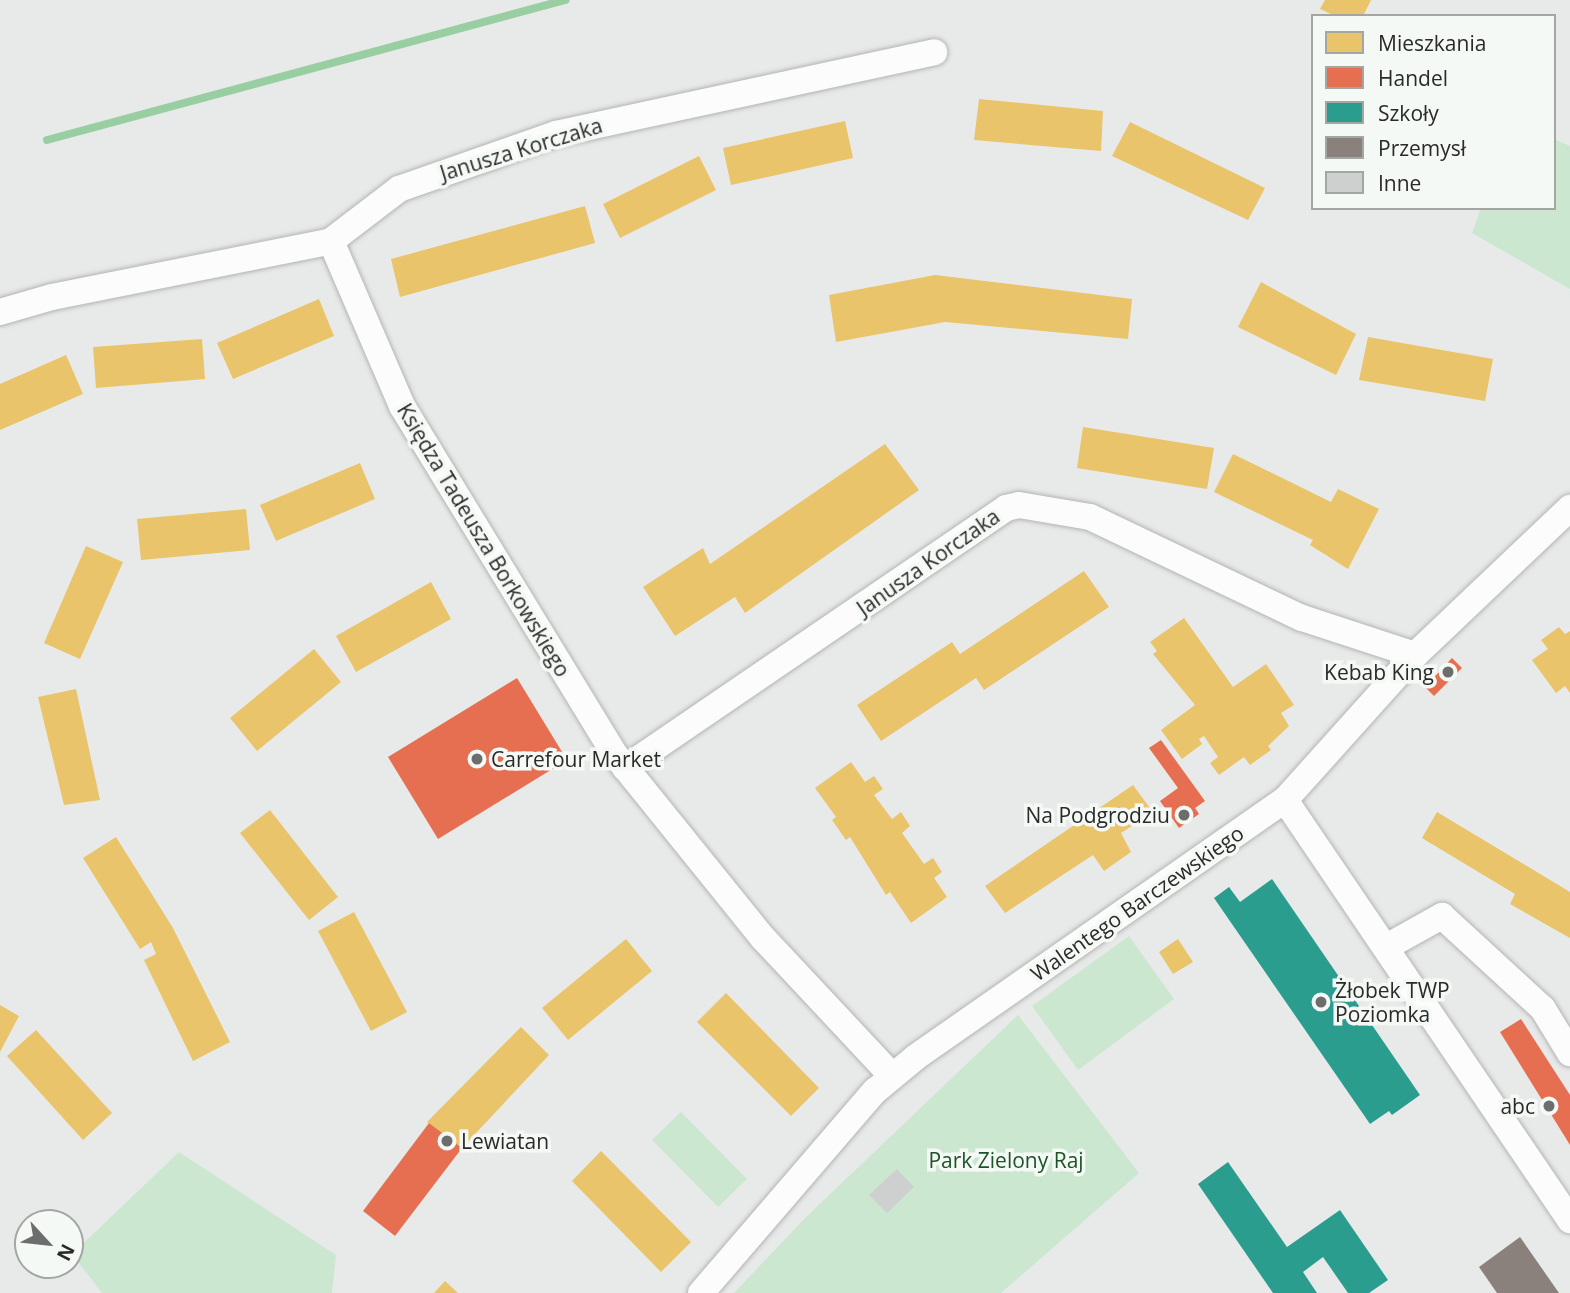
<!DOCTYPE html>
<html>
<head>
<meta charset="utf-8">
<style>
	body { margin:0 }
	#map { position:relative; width:1570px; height:1293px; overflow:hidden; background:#e8eae9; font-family:"Open Sans",sans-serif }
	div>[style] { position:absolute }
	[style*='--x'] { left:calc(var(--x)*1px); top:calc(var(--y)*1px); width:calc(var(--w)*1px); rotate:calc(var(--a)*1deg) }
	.green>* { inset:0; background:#cbe7d0 }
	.homes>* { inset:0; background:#e9c46a }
	.shops>* { inset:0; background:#e76f51 }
	.schools>* { inset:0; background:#2a9d8f }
	.industry>* { inset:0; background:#8a817c }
	.stream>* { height:8px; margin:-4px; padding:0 4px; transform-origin:4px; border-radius:4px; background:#98cea2 }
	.building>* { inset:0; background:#ced0cf }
	.roads { filter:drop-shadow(0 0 2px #b3b5b4) drop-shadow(0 0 2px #b3b5b4) }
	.minor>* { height:26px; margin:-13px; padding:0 13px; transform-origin:13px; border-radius:13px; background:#fcfcfc }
	.dots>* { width:19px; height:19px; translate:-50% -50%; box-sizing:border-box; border:4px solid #f5f9f5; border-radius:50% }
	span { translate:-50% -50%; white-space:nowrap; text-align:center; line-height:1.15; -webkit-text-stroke:7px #f5f9f5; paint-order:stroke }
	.street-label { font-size:21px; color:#292a29 }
	.poi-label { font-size:21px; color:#292a29 }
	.right { translate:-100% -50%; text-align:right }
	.left { translate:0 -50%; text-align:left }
	.park-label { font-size:21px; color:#1d5329 }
	.legend { position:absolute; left:1311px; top:14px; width:245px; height:196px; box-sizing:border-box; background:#f5f9f5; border:2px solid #a3a6a3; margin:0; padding:9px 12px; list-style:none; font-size:21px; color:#292a29 }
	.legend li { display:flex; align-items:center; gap:14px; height:35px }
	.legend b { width:35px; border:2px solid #a3a6a3 }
	.north { position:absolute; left:14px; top:1209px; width:70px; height:70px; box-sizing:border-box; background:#f5f9f5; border:2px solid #a3a6a3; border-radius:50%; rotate:117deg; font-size:19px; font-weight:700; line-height:28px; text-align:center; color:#292a29 }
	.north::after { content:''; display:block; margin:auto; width:24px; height:32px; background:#6c6d6c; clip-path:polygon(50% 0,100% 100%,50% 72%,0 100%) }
</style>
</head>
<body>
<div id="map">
	<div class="green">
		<i style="clip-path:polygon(1554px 139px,1570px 146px,1570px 289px,1472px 233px,1481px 208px,1554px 208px)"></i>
		<i style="clip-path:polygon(1129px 936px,1174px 999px,1078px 1070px,1032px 1006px)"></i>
		<i style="clip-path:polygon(1018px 1015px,1139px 1173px,1001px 1293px,734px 1293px,805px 1218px)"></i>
		<i style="clip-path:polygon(681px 1112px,747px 1179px,718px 1207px,652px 1140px)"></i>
		<i style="clip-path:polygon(179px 1152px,336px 1255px,332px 1293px,102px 1293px,72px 1254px)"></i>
	</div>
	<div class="homes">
		<i style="clip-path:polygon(1325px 0,1371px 0,1363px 16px,1335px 16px,1320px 9px)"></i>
		<i style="clip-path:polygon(979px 99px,1103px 111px,1101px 151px,974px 140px)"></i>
		<i style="clip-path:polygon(845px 121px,853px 158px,731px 185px,723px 148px)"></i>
		<i style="clip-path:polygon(1130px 122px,1265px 188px,1248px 220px,1112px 156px)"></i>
		<i style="clip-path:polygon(699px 156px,716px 190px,620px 238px,603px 204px)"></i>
		<i style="clip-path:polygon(585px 206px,595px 243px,400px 297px,391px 259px)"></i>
		<i style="clip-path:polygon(935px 275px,1132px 299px,1128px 339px,945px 322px,836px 342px,829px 295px)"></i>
		<i style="clip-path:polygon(1261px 282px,1356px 334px,1336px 375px,1238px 327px)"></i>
		<i style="clip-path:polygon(319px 299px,334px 336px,233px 379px,217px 343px)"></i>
		<i style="clip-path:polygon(1368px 337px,1493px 359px,1485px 401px,1359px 380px)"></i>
		<i style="clip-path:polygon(202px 339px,205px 379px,96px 388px,93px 347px)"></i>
		<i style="clip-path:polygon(66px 355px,83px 394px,0 430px,0 384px)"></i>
		<i style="clip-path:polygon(1083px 427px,1214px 448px,1207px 489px,1077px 468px)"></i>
		<i style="clip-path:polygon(885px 444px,919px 490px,745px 613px,735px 597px,675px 636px,643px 587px,703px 548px,710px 564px)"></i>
		<i style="clip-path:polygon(1233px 454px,1331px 502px,1338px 489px,1379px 509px,1348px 569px,1310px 545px,1313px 540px,1214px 492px)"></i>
		<i style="clip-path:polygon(360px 463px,375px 499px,276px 541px,260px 505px)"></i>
		<i style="clip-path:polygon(246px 509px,250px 550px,141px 560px,137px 519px)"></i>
		<i style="clip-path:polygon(86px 546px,123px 562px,80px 659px,44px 643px)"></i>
		<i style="clip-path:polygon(1084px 571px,1109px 607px,984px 690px,976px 678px,881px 741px,857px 705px,952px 642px,960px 654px)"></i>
		<i style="clip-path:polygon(431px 582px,451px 619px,356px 672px,336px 636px)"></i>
		<i style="clip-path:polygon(1184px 618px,1233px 687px,1266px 664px,1294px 705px,1281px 713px,1289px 726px,1268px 746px,1271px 750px,1250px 765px,1244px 757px,1219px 775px,1210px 763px,1218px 757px,1204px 736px,1199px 739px,1202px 744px,1182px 759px,1161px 730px,1195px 705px,1153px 654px,1157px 651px,1150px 642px)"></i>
		<i style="clip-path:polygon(1559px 627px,1565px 634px,1570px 631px,1570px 693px,1565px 686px,1556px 693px,1532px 660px,1548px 649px,1541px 640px)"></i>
		<i style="clip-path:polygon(314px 649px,341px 682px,257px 751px,230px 718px)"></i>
		<i style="clip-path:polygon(76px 689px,100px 800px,64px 805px,38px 697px)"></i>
		<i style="clip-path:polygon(851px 762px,865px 782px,874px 776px,883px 789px,874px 795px,892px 819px,901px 812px,910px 826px,902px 833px,924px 864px,933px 858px,942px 872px,934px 878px,947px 897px,911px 923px,890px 892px,886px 895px,850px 837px,846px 840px,832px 820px,836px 817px,815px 788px)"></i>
		<i style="clip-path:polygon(1133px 785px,1153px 812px,1121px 833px,1131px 852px,1104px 871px,1093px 855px,1005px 913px,985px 886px)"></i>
		<i style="clip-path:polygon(270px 810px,338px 897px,309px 920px,240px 833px)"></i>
		<i style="clip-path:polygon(1437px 812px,1570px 892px,1570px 938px,1510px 904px,1515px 894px,1422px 838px)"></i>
		<i style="clip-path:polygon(116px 837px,173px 928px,230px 1042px,193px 1061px,144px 960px,156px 954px,151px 942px,140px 949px,83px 858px)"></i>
		<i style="clip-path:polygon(354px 912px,407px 1012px,371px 1031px,318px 931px)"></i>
		<i style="clip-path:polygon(626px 939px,652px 971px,568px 1040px,542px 1008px)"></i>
		<i style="clip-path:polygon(1178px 939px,1193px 962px,1173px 974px,1159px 952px)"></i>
		<i style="clip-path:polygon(726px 993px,819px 1088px,791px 1116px,697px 1022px)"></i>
		<i style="clip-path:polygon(0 1005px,19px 1016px,0 1052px)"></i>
		<i style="clip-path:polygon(521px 1027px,549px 1055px,462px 1148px,427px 1122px)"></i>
		<i style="clip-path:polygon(36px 1030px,112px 1113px,83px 1140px,7px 1056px)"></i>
		<i style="clip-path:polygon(601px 1151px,691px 1242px,661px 1272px,572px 1181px)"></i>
		<i style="clip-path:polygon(445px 1281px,458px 1293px,434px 1293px)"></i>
	</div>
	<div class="shops">
		<i style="clip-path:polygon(1452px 658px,1462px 668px,1434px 696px,1425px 687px)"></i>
		<i style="clip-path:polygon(517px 678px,567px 760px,438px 839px,388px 757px)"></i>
		<i style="clip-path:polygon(1161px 740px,1205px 801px,1195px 808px,1199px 814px,1179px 828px,1160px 801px,1178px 788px,1149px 748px)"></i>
		<i style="clip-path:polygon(1521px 1019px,1570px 1095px,1570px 1145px,1500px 1032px)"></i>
		<i style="clip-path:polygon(429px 1123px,462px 1148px,395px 1236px,363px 1211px)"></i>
	</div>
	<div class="schools">
		<i style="clip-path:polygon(1272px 879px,1420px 1095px,1392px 1115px,1389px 1111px,1370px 1124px,1214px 898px,1229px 887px,1240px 902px)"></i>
		<i style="clip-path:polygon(1228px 1162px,1287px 1247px,1340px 1210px,1388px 1280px,1369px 1293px,1348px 1293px,1323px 1257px,1303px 1272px,1317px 1293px,1273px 1293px,1198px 1184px)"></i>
	</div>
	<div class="industry">
		<i style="clip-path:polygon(1520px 1237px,1559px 1293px,1497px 1293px,1479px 1267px)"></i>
	</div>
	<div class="stream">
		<i style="--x:47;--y:140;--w:537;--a:-15.12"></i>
	</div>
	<div class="building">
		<i style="clip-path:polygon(897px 1169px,914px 1187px,887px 1213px,869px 1195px)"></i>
	</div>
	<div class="roads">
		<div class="minor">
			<i style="--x:331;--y:241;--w:180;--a:66.7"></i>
			<i style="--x:402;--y:406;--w:410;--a:58.6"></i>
			<i style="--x:616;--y:756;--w:234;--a:51.1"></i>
			<i style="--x:763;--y:938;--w:189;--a:46.9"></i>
			<i style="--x:0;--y:312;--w:54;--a:-16.1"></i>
			<i style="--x:52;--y:297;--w:285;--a:-11.3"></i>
			<i style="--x:331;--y:241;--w:86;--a:-37.4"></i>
			<i style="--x:399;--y:189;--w:166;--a:-19.3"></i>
			<i style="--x:556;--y:134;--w:387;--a:-12.2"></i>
			<i style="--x:625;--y:768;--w:461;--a:-34.3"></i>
			<i style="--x:1006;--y:508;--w:13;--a:-13"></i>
			<i style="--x:1019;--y:505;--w:72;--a:9.6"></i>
			<i style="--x:1090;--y:517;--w:235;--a:25.5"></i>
			<i style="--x:1302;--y:618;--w:119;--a:18.1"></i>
			<i style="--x:1285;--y:800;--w:508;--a:55.84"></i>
			<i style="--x:1388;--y:946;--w:62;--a:-29.1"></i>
			<i style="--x:1442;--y:916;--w:137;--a:42.6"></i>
			<i style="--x:1543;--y:1009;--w:52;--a:58.5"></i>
			<i style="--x:701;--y:1293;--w:267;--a:-49.3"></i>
			<i style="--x:875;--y:1091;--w:53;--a:-39.7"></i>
			<i style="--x:916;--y:1057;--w:450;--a:-34.9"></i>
			<i style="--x:1285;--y:800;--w:195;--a:-48.1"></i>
			<i style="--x:1415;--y:655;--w:214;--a:-43.5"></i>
		</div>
	</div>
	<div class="dots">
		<i style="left:1448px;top:672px;background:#6c6d6c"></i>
		<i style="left:477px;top:759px;background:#6c6d6c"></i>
		<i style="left:1184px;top:815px;background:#6c6d6c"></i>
		<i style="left:1321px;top:1002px;background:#6c6d6c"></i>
		<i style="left:1549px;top:1106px;background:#6c6d6c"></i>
		<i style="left:447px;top:1141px;background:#6c6d6c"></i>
	</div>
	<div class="street-label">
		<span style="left:521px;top:149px;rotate:-17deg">Janusza Korczaka</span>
		<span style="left:484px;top:540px;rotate:59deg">Księdza Tadeusza Borkowskiego</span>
		<span style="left:928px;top:562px;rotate:-35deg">Janusza Korczaka</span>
		<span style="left:1137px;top:903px;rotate:-35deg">Walentego Barczewskiego</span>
	</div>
	<div class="poi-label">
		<span class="right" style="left:1434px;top:672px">Kebab King</span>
		<span class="left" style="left:491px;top:759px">Carrefour Market</span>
		<span class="right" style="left:1170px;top:815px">Na Podgrodziu</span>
		<span class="left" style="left:1335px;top:1002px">Żłobek TWP<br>Poziomka</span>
		<span class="right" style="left:1535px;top:1106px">abc</span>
		<span class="left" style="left:461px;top:1141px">Lewiatan</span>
	</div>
	<div class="park-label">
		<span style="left:1006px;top:1160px">Park Zielony Raj</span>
	</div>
	<ul class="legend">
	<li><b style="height:19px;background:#e9c46a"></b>Mieszkania</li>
	<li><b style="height:19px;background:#e76f51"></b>Handel</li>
	<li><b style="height:19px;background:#2a9d8f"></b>Szkoły</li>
	<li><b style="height:19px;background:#8a817c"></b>Przemysł</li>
	<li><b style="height:19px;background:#ced0cf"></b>Inne</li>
	</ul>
	<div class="north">N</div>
</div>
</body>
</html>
